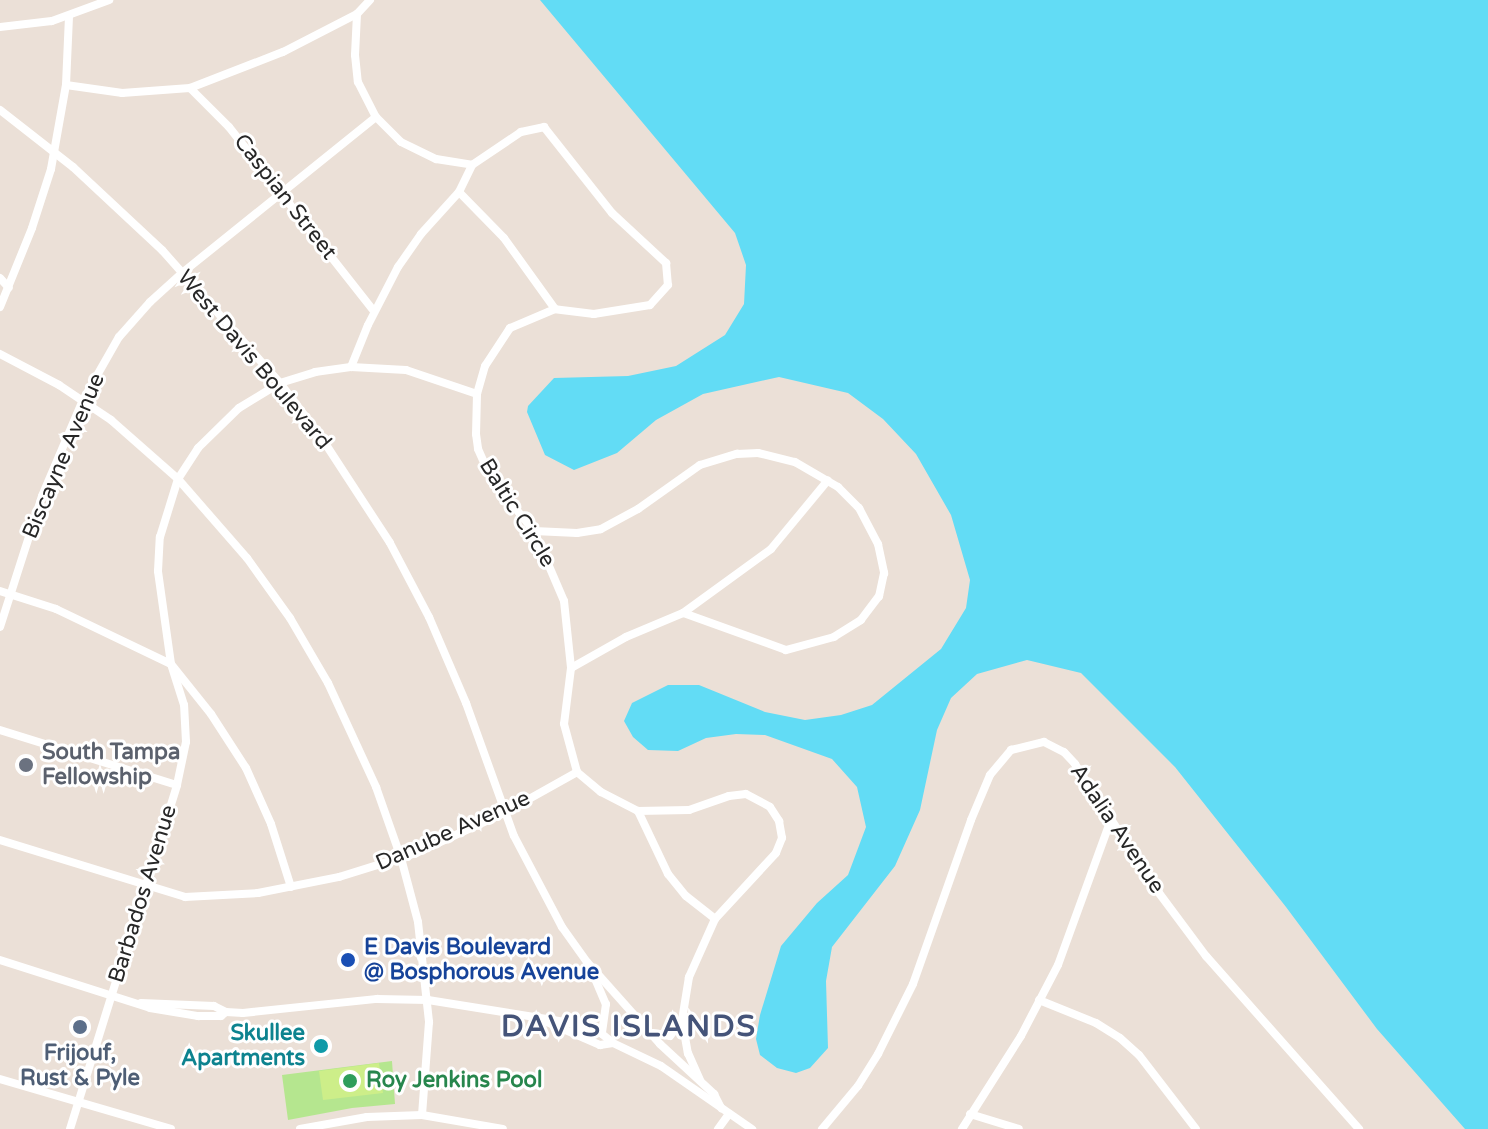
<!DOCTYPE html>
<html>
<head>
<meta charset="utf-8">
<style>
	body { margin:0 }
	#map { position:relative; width:1488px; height:1129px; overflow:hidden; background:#ebe0d7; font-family:"Varela Round",sans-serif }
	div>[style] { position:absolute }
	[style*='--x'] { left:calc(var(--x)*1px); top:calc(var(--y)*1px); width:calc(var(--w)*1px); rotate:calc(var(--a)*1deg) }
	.green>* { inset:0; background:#b5e68f }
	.pitch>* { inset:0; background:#cdee89 }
	.water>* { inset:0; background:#62dcf5 }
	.minor>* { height:8px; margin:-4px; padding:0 4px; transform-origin:4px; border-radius:4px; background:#fff }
	.dots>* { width:22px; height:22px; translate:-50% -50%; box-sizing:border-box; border:4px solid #fff; border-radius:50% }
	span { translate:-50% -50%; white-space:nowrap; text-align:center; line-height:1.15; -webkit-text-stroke:6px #fff; paint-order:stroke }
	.street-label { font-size:22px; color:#272727 }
	.worship-label { font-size:22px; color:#5b616d; font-weight:700 }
	.left { translate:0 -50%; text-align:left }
	.transit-label { font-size:22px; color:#164399; font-weight:700 }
	.culture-label { font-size:22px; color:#0d838f; font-weight:700 }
	.right { translate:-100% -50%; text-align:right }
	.service-label { font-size:22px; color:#4e5e75; font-weight:700 }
	.leisure-label { font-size:22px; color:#27864d; font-weight:700 }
	.district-label { font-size:30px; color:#455479; font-weight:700; letter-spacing:2px }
</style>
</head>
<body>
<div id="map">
	<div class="green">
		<i style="clip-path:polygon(392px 1061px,395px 1104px,352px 1108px,288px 1120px,282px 1075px)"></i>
	</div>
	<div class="pitch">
		<i style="clip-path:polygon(379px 1063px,383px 1093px,323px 1100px,319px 1071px)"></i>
	</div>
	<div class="water">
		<i style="clip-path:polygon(540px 0,1488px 0,1488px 1129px,1465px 1129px,1377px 1029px,1286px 907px,1175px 767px,1081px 673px,1027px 660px,977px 674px,951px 698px,937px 730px,920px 810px,895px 866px,832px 947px,826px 981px,828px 1048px,810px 1068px,796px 1073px,777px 1068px,760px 1055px,756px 1039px,760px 1015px,781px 946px,817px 903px,848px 875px,866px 827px,857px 787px,832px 759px,765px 735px,736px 734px,706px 738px,678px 751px,648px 750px,633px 737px,624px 721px,632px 703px,668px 685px,699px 685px,765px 712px,805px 720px,841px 715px,872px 705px,941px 649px,966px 608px,970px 580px,951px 515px,916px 454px,883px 419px,848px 393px,779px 377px,703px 394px,656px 420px,617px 453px,574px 470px,545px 455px,527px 412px,528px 406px,554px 378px,628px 376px,676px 366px,725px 335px,744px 304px,746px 265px,735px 233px)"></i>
	</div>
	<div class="minor">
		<i style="--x:357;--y:14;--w:41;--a:92.8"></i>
		<i style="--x:355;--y:55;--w:27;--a:84"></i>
		<i style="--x:358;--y:82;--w:39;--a:63"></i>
		<i style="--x:376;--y:117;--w:35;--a:45"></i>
		<i style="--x:401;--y:142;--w:39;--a:26"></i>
		<i style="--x:436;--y:159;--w:36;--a:9"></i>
		<i style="--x:472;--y:165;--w:59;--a:-34"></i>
		<i style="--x:521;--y:132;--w:24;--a:-12"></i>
		<i style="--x:544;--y:127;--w:110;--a:51.7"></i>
		<i style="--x:612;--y:213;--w:74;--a:42.8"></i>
		<i style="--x:666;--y:263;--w:22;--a:85"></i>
		<i style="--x:668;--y:285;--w:27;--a:132"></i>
		<i style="--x:650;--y:305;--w:57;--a:170.9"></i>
		<i style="--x:594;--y:314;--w:39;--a:-173"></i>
		<i style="--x:555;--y:309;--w:49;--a:157.1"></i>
		<i style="--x:510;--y:328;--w:45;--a:123.3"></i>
		<i style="--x:485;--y:366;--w:29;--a:106"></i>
		<i style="--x:477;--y:394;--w:40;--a:91.4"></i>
		<i style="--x:476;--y:434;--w:15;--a:82"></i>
		<i style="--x:478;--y:449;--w:34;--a:66"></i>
		<i style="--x:492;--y:480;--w:66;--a:50.5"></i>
		<i style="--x:534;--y:531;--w:76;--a:66.8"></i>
		<i style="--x:564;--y:601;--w:67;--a:84"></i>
		<i style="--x:571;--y:668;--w:56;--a:97.1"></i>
		<i style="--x:564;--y:724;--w:50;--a:74.8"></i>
		<i style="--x:577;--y:772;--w:31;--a:40"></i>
		<i style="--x:601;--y:792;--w:42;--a:27.2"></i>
		<i style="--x:638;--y:811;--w:51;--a:-1.1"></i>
		<i style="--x:689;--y:810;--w:42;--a:-19.3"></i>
		<i style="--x:729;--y:796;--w:17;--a:-7"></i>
		<i style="--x:746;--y:794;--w:27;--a:28"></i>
		<i style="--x:770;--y:807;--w:17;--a:57"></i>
		<i style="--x:779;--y:821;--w:17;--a:80"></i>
		<i style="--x:782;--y:838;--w:16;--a:112"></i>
		<i style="--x:776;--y:853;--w:90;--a:132.7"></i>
		<i style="--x:715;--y:919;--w:64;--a:114.1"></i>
		<i style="--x:689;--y:977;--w:44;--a:99.2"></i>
		<i style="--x:682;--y:1020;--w:34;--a:80"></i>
		<i style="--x:688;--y:1053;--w:30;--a:66"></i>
		<i style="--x:0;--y:27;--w:52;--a:-6.6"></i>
		<i style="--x:52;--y:21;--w:61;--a:-20.2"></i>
		<i style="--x:66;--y:85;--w:57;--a:8.1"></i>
		<i style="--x:122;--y:93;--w:68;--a:-4.2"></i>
		<i style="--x:190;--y:88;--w:100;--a:-21.2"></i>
		<i style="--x:283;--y:52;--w:83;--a:-27.2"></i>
		<i style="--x:357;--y:14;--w:19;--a:-47"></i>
		<i style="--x:190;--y:88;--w:55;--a:45"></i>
		<i style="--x:229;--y:127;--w:234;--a:51.8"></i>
		<i style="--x:0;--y:110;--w:93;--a:38"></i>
		<i style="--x:73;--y:167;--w:122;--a:43"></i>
		<i style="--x:162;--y:250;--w:178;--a:48.4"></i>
		<i style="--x:280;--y:383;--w:68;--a:52.8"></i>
		<i style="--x:321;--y:437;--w:126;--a:56.9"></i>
		<i style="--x:390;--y:543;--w:84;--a:62.2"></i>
		<i style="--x:429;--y:617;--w:94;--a:66.7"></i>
		<i style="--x:466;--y:703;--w:141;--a:70.2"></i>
		<i style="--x:514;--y:836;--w:103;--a:62.2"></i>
		<i style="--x:562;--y:927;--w:43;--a:54.5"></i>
		<i style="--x:587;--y:962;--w:110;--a:48.3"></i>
		<i style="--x:660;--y:1044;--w:74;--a:42.8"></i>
		<i style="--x:714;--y:1094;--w:16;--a:63"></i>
		<i style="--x:459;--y:192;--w:64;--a:45.6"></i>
		<i style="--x:504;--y:238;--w:87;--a:54.3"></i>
		<i style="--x:0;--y:278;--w:13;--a:48"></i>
		<i style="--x:0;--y:307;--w:85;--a:-67.9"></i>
		<i style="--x:32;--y:228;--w:62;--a:-72.1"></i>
		<i style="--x:51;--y:169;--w:85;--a:-79.9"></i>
		<i style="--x:66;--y:85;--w:69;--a:-87.5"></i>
		<i style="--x:0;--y:354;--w:67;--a:27.7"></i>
		<i style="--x:59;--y:385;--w:63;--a:33.9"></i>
		<i style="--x:111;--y:420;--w:89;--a:41.4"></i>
		<i style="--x:178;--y:479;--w:105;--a:48.9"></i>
		<i style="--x:247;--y:558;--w:74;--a:54.4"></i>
		<i style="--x:290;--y:618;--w:75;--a:59.7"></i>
		<i style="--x:328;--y:683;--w:115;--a:65.2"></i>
		<i style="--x:376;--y:787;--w:75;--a:70.6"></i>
		<i style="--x:401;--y:858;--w:66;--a:75.1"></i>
		<i style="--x:418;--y:922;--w:101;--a:83.7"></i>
		<i style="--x:429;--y:1022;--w:93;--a:94.3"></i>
		<i style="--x:351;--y:367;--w:45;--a:-68"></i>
		<i style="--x:368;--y:325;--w:65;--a:-62.7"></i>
		<i style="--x:398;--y:267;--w:40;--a:-55.1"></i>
		<i style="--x:421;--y:234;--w:57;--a:-47.9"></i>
		<i style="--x:459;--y:192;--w:30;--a:-64"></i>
		<i style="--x:534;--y:531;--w:43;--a:2.7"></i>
		<i style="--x:577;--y:533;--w:24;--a:-9"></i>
		<i style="--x:601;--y:529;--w:42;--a:-28.4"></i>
		<i style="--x:638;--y:509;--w:76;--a:-35.4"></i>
		<i style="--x:700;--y:465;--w:39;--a:-17"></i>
		<i style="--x:737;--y:454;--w:21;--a:-3"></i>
		<i style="--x:758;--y:453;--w:38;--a:14"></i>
		<i style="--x:795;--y:462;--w:50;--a:30.2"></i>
		<i style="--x:838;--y:487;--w:30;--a:45"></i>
		<i style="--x:859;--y:508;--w:41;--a:62.2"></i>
		<i style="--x:878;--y:544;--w:30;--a:78"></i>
		<i style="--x:884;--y:573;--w:24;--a:102"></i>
		<i style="--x:879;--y:596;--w:30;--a:127"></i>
		<i style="--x:861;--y:620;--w:32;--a:148"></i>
		<i style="--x:834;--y:637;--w:50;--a:164.8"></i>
		<i style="--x:786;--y:650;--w:109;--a:-160.2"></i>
		<i style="--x:683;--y:613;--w:62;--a:157.2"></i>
		<i style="--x:626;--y:637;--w:63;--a:150.6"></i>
		<i style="--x:0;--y:591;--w:59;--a:17.8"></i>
		<i style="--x:56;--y:609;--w:127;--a:25.6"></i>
		<i style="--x:171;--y:664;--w:64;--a:51.3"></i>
		<i style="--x:211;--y:714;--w:64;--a:57.1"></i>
		<i style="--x:246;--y:768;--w:61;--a:65.9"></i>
		<i style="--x:271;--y:824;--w:66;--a:72.4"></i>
		<i style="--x:683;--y:613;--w:109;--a:-36"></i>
		<i style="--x:771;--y:549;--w:89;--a:-50.4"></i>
		<i style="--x:0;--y:627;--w:138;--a:-72.2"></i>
		<i style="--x:42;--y:496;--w:104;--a:-66.9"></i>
		<i style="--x:83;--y:400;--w:73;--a:-60.3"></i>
		<i style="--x:119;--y:337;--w:47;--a:-48.5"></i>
		<i style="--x:150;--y:302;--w:43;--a:-42.2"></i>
		<i style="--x:182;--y:273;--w:249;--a:-38.8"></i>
		<i style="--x:0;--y:730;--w:185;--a:17.3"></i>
		<i style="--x:638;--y:811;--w:70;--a:64.5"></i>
		<i style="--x:668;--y:874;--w:28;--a:51"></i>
		<i style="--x:686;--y:896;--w:37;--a:38"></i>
		<i style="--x:0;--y:840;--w:194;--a:17.1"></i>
		<i style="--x:185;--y:897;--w:73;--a:-3.1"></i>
		<i style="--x:258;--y:893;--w:83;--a:-11.2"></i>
		<i style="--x:339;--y:877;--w:81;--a:-17.3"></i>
		<i style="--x:416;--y:853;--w:97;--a:-24.4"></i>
		<i style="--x:504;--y:813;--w:84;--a:-29.3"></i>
		<i style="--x:0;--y:960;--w:157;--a:17.7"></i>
		<i style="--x:150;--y:1008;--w:49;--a:9.5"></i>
		<i style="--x:198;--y:1016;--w:23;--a:0"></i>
		<i style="--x:221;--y:1016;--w:6;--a:-39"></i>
		<i style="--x:593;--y:974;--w:33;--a:67"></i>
		<i style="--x:606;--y:1004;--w:30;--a:98"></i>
		<i style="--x:1039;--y:1000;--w:61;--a:22"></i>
		<i style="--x:1096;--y:1023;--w:28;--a:32"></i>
		<i style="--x:1120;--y:1038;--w:25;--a:42"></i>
		<i style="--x:1139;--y:1055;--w:93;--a:52.4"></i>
		<i style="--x:141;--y:1003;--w:73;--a:2.4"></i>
		<i style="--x:214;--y:1006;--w:13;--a:27"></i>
		<i style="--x:226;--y:1012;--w:17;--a:3"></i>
		<i style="--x:243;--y:1013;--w:135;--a:-6"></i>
		<i style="--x:377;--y:999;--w:51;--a:1.1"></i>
		<i style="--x:428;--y:1000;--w:140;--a:9.1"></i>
		<i style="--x:566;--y:1022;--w:38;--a:18"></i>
		<i style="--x:602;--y:1034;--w:14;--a:39"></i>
		<i style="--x:613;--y:1043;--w:53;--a:25.6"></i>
		<i style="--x:661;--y:1066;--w:111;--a:34.7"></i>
		<i style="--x:547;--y:1022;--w:58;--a:23.5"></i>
		<i style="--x:600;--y:1045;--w:13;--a:-9"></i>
		<i style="--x:653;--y:1033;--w:17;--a:10"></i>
		<i style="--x:670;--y:1036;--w:19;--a:-51"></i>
		<i style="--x:0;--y:1079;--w:178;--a:16.3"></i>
		<i style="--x:970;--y:1114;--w:51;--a:17"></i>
		<i style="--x:70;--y:1129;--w:360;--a:-72.7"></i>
		<i style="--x:177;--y:785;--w:44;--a:-78.2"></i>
		<i style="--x:186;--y:742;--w:37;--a:-93"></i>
		<i style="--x:184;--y:705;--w:43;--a:-107.6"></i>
		<i style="--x:171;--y:664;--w:94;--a:-98"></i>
		<i style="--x:158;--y:571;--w:34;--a:-87"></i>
		<i style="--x:160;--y:537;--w:61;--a:-72.8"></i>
		<i style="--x:178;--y:479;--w:37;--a:-57"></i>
		<i style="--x:198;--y:448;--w:57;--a:-44.3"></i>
		<i style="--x:239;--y:408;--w:48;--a:-31.4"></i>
		<i style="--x:280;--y:383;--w:37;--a:-17"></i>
		<i style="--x:315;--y:372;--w:36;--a:-8"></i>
		<i style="--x:351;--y:367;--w:55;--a:3.1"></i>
		<i style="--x:406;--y:370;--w:75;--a:18.7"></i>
		<i style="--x:300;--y:1129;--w:68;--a:-10.2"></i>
		<i style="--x:367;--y:1117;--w:55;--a:-2.1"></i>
		<i style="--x:422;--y:1115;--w:82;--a:9.8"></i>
		<i style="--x:718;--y:1129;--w:19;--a:-54"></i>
		<i style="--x:822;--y:1129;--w:56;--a:-50.1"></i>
		<i style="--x:858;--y:1086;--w:38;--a:-58"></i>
		<i style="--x:878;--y:1054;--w:78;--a:-63.4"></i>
		<i style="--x:913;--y:984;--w:174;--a:-70.5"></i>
		<i style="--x:971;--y:820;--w:49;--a:-67.1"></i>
		<i style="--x:990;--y:775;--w:33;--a:-50"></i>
		<i style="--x:1011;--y:750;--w:34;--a:-14"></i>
		<i style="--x:1044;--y:742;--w:22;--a:27"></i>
		<i style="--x:1064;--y:752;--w:16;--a:47"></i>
		<i style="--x:1075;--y:764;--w:154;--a:56.9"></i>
		<i style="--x:1159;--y:893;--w:79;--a:53.3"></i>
		<i style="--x:1206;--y:956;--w:231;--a:48.5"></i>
		<i style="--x:962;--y:1129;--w:110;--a:-57.6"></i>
		<i style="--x:1021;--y:1036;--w:80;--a:-62.5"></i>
		<i style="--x:1058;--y:965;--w:155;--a:-70"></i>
	</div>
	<div class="dots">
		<i style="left:26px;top:765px;background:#6b7280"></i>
		<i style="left:348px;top:960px;background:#1a4fb4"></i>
		<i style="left:80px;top:1027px;background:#5c6f8a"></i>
		<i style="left:321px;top:1046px;background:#0f9aa8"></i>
		<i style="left:350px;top:1081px;background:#2e9e5b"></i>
	</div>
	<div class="street-label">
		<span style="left:285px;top:197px;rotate:52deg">Caspian Street</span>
		<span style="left:254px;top:360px;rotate:50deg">West Davis Boulevard</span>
		<span style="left:64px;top:456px;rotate:-67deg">Biscayne Avenue</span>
		<span style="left:517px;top:513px;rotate:58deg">Baltic Circle</span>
		<span style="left:1117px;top:829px;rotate:56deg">Adalia Avenue</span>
		<span style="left:453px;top:831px;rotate:-24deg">Danube Avenue</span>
		<span style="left:143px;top:894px;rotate:-73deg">Barbados Avenue</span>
	</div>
	<div class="worship-label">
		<span class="left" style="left:42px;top:765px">South Tampa<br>Fellowship</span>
	</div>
	<div class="transit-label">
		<span class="left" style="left:364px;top:960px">E Davis Boulevard<br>@ Bosphorous Avenue</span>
	</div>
	<div class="culture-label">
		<span class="right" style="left:305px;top:1046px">Skullee<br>Apartments</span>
	</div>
	<div class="service-label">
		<span style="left:80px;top:1066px">Frijouf,<br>Rust &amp; Pyle</span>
	</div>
	<div class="leisure-label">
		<span class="left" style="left:366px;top:1081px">Roy Jenkins Pool</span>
	</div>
	<div class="district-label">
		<span style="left:629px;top:1027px">DAVIS ISLANDS</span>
	</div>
</div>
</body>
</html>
